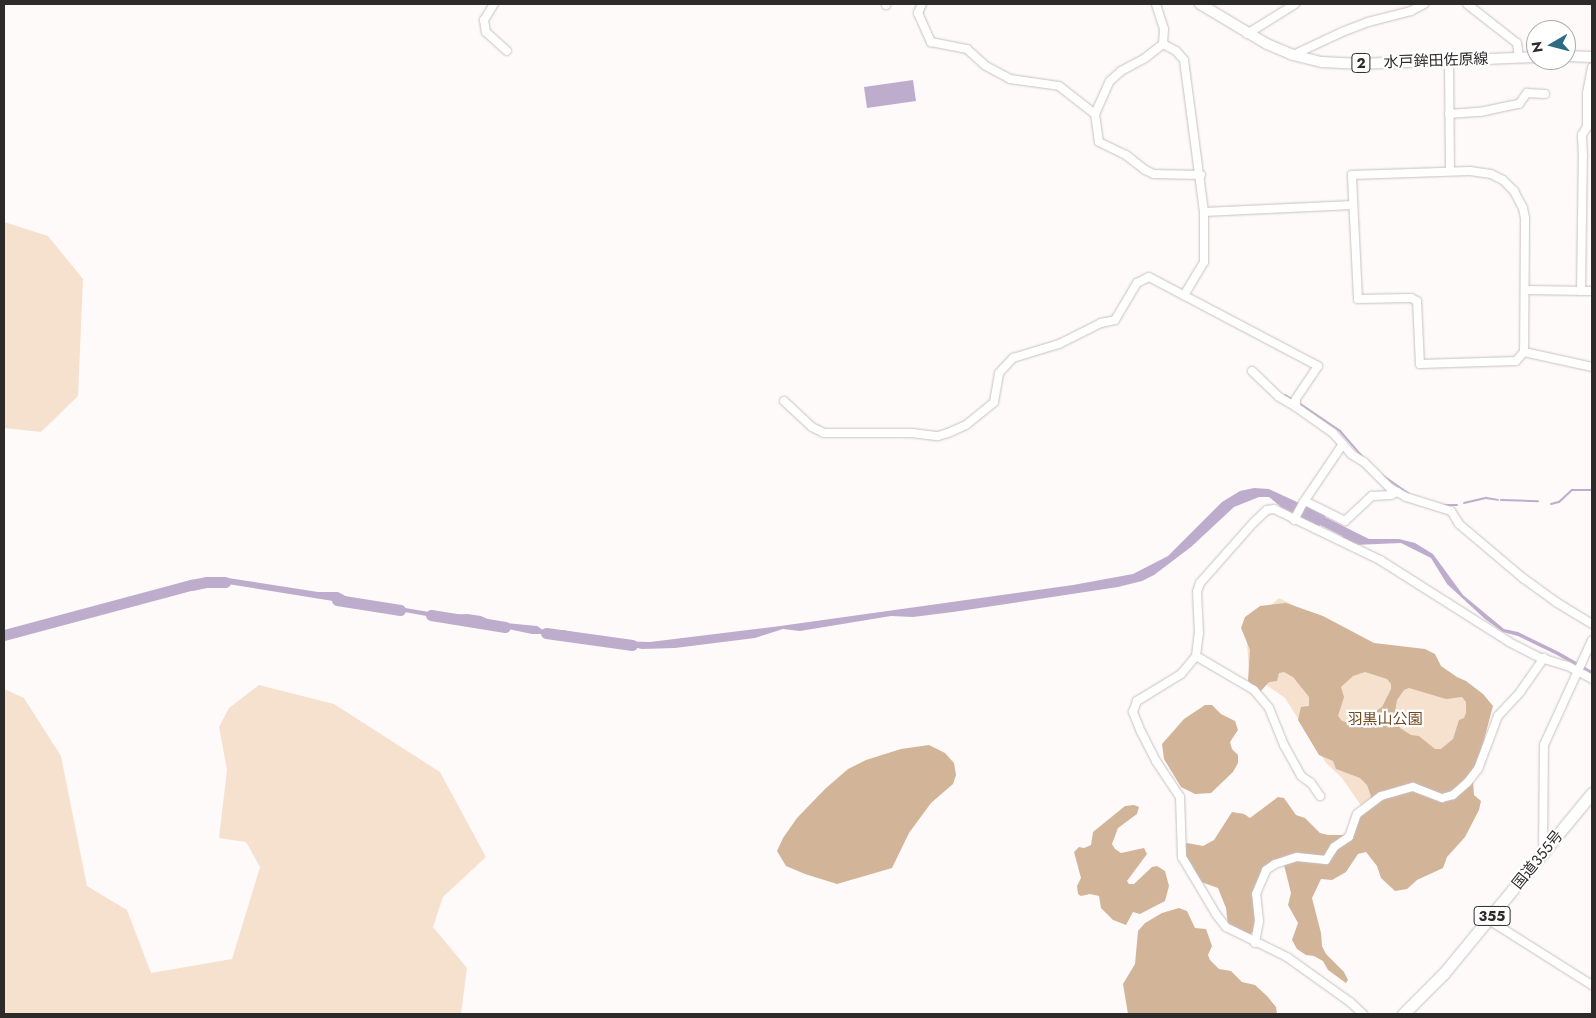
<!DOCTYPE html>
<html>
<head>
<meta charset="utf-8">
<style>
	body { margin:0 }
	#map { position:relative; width:1596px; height:1018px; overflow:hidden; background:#fefafa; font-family:Jost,"Noto Sans JP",sans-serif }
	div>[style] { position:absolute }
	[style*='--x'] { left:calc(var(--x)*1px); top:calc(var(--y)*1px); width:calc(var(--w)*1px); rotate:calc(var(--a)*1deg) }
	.green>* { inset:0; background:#f6e1cf }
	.forest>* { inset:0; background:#d2b499 }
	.water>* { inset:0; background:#beaccd }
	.stream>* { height:2px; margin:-1px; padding:0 1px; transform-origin:1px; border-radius:1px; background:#beaccd }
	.river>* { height:11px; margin:-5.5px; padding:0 5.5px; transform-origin:5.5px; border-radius:5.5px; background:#beaccd }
	.roads { filter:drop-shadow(0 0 1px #c9c0c1) drop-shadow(0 0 1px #c9c0c1) }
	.minor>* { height:8px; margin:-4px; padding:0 4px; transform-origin:4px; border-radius:4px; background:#fff }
	.major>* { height:10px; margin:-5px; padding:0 5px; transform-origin:5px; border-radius:5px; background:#fff }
	.highway>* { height:11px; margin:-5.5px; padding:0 5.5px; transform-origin:5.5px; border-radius:5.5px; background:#fff }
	span { translate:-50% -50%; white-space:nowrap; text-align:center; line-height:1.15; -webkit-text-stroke:4.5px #fff; paint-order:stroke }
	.shield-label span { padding:1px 4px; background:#fff; border:1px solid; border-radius:4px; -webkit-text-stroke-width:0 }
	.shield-label { font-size:14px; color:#2d2a2a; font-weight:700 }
	.street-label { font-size:15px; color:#2d2a2a }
	.park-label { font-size:15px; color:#70471c }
	.frame { position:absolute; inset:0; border:5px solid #2d2a2a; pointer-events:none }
	.north { position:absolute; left:1526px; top:20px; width:50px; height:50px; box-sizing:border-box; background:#fff; border:1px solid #abaaaa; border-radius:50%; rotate:262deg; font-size:14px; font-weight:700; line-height:20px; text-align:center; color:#2d2a2a }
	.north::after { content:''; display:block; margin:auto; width:18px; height:22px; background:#2c6b80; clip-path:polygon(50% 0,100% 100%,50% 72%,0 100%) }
</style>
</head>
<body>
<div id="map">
	<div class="green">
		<i style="clip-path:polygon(4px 222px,48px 236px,83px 279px,78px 396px,41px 432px,4px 428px)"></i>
		<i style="clip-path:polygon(1279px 598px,1372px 644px,1391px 645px,1489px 717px,1362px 807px,1342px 778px,1326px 763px,1285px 698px,1249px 673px,1246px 627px)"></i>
		<i style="clip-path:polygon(259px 685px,334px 704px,440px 772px,486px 857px,443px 897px,433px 927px,467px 968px,461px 1014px,4px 1014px,4px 689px,24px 698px,61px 756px,87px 886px,127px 910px,151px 973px,232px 959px,260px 867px,246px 842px,219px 838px,227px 770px,219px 727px,229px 708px)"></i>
	</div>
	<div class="forest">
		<i style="clip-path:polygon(evenodd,1286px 603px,1323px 616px,1374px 643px,1425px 649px,1435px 654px,1441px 666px,1457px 677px,1466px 681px,1483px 694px,1493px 706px,1473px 781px,1474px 795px,1481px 801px,1479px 810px,1465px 837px,1447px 857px,1443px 868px,1417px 880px,1407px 889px,1395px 891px,1381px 878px,1377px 866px,1366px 852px,1358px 854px,1346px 872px,1332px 880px,1321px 879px,1312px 898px,1321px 933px,1322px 946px,1326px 954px,1344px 972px,1348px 980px,1346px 983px,1328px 970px,1323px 961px,1314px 956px,1306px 955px,1297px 949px,1292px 940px,1298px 923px,1288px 905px,1291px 893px,1284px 865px,1272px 862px,1263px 869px,1254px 893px,1256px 922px,1255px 931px,1250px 934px,1244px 933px,1228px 926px,1226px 908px,1218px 888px,1201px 882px,1186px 860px,1183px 846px,1187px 843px,1203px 846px,1214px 840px,1232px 812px,1244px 814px,1250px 818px,1278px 797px,1284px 798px,1296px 815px,1305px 818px,1320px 833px,1328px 835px,1346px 835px,1367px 809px,1371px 796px,1367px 785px,1360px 778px,1336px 769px,1333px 761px,1319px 755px,1298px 720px,1301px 707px,1309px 706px,1309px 697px,1293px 677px,1284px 672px,1279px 673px,1277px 681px,1269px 682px,1260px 692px,1248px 681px,1250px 650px,1241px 628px,1245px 617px,1260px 606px,1286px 603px,1365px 672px,1387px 679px,1391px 684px,1391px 689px,1382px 707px,1374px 712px,1359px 713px,1350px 723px,1342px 721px,1338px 716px,1344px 697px,1341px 687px,1353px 676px,1365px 672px,1286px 603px,1409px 688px,1446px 699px,1462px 697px,1466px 702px,1466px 713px,1464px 718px,1459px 720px,1453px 739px,1441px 749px,1435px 749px,1419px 736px,1411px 735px,1400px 728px,1394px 718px,1397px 700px,1404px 690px,1409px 688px)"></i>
		<i style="clip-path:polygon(1205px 705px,1212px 705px,1221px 714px,1235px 721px,1238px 730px,1230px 742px,1232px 749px,1238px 755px,1238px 763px,1233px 772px,1211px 793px,1195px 794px,1181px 787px,1164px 759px,1162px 744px,1184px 719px)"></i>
		<i style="clip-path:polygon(929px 745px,945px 753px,954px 763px,956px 775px,953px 784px,931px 803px,909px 833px,892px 868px,837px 884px,805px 874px,786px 866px,777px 851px,783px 838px,797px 818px,825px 789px,848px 769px,866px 760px,901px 749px)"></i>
		<i style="clip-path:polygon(1134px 805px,1139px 807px,1137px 814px,1118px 828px,1112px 844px,1115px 849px,1121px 853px,1144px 848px,1147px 854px,1127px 881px,1129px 884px,1134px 884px,1152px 867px,1157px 866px,1165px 871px,1169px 886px,1165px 901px,1140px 914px,1133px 912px,1126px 925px,1113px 920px,1101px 908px,1099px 896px,1090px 894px,1081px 896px,1078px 894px,1077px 886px,1081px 878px,1074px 852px,1079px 847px,1084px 848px,1091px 845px,1093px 832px,1125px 806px)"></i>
		<i style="clip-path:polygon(1179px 908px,1187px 911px,1195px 928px,1206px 929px,1212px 946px,1208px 955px,1210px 960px,1219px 969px,1231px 971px,1242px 982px,1255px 985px,1267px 996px,1276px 1007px,1277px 1014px,1128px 1014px,1123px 984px,1135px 964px,1138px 931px,1145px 923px,1162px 913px)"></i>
	</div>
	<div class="water">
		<i style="clip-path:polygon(913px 80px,916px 101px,867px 108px,864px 87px)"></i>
		<i style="clip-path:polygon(1254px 488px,1269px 489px,1325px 515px,1325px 517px,1369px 539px,1399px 539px,1415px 543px,1433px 554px,1463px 595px,1504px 629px,1518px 632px,1559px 652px,1592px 671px,1592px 675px,1557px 655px,1518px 636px,1503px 632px,1485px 619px,1447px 584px,1431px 558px,1401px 543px,1354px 545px,1345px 541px,1342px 536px,1320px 525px,1319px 527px,1281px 507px,1269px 497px,1259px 497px,1234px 507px,1191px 547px,1154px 575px,1142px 581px,1118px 587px,953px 612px,913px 617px,891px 616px,800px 631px,783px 629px,755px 638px,675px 648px,642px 649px,575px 634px,532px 634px,494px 626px,475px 617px,438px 618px,393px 610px,366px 602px,339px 602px,209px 581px,225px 580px,228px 578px,318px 592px,338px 592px,351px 599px,423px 611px,450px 615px,467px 614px,481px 616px,494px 622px,537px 626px,543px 630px,563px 630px,616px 641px,650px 642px,773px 627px,1073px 585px,1133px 574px,1168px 556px,1222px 502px,1240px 491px)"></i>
	</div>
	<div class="stream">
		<i style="--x:1285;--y:395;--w:8;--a:30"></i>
		<i style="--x:1299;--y:403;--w:50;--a:34.3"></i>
		<i style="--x:1340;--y:431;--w:35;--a:49"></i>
		<i style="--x:1382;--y:475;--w:32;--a:35"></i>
		<i style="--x:1501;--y:500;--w:37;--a:2"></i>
		<i style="--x:1464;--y:503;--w:23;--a:-13"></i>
		<i style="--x:1486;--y:498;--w:12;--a:9"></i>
		<i style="--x:1551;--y:504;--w:8;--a:-14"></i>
		<i style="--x:1559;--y:502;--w:18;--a:-43"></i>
		<i style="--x:1572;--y:490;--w:20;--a:0"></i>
		<i style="--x:1444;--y:505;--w:13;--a:0"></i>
	</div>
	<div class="river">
		<i style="--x:337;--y:600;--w:64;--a:9"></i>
		<i style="--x:431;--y:615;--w:75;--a:9.2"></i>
		<i style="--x:546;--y:633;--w:87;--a:7.9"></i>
		<i style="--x:4;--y:635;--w:194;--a:-15"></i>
		<i style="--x:191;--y:585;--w:15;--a:-11"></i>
		<i style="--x:206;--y:582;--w:19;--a:0"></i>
	</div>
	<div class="roads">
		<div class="minor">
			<i style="--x:494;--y:4;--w:19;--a:122"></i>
			<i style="--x:484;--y:20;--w:12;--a:81"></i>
			<i style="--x:486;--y:32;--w:28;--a:42"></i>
			<i style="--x:886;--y:4;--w:1;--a:90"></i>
			<i style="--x:922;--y:4;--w:10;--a:114"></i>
			<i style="--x:918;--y:13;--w:32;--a:66"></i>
			<i style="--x:931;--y:42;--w:37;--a:11"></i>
			<i style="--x:967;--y:49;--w:25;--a:42"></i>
			<i style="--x:986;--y:66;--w:27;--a:28"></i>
			<i style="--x:1010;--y:79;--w:49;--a:8.1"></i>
			<i style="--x:1059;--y:86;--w:46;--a:37.9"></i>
			<i style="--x:1095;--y:114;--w:28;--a:82"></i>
			<i style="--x:1099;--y:142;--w:30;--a:26"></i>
			<i style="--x:1126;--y:155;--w:24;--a:38"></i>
			<i style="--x:1145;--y:170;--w:10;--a:24"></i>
			<i style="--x:1154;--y:174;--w:47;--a:1.2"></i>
			<i style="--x:1467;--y:4;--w:63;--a:38"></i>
			<i style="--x:1517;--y:43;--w:14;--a:82"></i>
			<i style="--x:1247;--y:34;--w:57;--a:-32"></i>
			<i style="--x:1163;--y:44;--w:15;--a:28"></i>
			<i style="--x:1176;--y:51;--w:12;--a:48"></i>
			<i style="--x:1184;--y:60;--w:153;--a:82.5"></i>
			<i style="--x:1204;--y:212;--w:50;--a:90"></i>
			<i style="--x:1204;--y:262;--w:39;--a:121"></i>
			<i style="--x:1293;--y:55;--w:54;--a:-25.1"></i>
			<i style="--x:1342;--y:32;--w:28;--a:-21"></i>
			<i style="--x:1368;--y:22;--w:44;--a:-14.3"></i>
			<i style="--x:1411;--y:11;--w:15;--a:-28"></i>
			<i style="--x:1449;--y:60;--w:111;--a:89.5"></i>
			<i style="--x:1095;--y:114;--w:36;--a:-66"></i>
			<i style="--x:1110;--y:81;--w:15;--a:-42"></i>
			<i style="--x:1121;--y:71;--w:27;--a:-28"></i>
			<i style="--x:1145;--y:58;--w:23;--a:-38"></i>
			<i style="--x:1163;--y:44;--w:15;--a:-86"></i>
			<i style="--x:1164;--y:29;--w:26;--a:-108"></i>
			<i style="--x:1449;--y:114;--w:31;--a:-4"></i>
			<i style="--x:1480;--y:112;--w:40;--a:-12"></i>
			<i style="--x:1519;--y:104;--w:14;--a:-54"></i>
			<i style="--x:1527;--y:93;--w:18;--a:3"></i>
			<i style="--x:1470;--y:171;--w:21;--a:8"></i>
			<i style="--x:1491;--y:174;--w:13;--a:27"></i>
			<i style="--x:1503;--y:180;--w:16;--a:45"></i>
			<i style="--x:1514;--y:191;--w:19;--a:62"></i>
			<i style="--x:1523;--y:208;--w:10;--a:79"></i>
			<i style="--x:1525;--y:218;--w:134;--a:90.4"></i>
			<i style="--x:1524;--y:352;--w:12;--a:132"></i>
			<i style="--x:1516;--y:361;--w:96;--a:178.2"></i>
			<i style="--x:1420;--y:364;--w:63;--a:-92.7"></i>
			<i style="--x:1417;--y:301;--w:7;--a:-153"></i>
			<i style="--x:1411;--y:298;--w:53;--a:178.9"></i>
			<i style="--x:1358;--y:299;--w:124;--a:-92.8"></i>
			<i style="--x:1352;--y:175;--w:118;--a:-1.9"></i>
			<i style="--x:1204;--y:212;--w:149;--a:-2.7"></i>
			<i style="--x:1525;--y:290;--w:67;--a:0.9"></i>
			<i style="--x:1581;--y:291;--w:135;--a:-89.2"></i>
			<i style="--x:1583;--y:156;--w:21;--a:-93"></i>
			<i style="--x:1582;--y:135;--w:9;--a:-58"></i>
			<i style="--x:1587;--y:127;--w:34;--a:-90"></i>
			<i style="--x:1587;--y:93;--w:26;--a:-79"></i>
			<i style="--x:1524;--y:352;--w:70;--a:12.4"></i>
			<i style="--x:1252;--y:371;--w:37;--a:44"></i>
			<i style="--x:1279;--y:397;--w:20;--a:30"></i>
			<i style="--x:784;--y:401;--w:38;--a:43"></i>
			<i style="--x:812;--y:427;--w:13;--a:27"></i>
			<i style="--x:824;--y:433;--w:88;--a:0"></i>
			<i style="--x:912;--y:433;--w:26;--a:7"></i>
			<i style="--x:938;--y:436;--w:10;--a:-17"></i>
			<i style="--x:948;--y:433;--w:20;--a:-24"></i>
			<i style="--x:966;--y:425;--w:36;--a:-39"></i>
			<i style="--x:994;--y:402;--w:29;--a:-80"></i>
			<i style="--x:999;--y:373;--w:21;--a:-47"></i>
			<i style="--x:1013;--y:358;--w:48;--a:-16.9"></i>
			<i style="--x:1059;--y:344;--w:47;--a:-26.6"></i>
			<i style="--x:1101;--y:323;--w:14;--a:-12"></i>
			<i style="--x:1115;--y:320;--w:43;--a:-59.3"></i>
			<i style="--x:1137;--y:283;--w:13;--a:-27"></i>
			<i style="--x:1149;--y:277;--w:191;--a:27.8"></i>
			<i style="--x:1318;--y:366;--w:40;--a:124"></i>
			<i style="--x:1296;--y:399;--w:8;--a:90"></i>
			<i style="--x:1296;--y:407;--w:45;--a:35.1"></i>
			<i style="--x:1333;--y:433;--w:28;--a:49"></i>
			<i style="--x:1351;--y:454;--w:15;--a:32"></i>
			<i style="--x:1364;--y:462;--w:37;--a:45"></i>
			<i style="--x:1390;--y:488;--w:18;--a:29"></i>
			<i style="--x:1406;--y:497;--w:47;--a:17.3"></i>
			<i style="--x:1451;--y:511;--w:15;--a:58"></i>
			<i style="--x:1459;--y:524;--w:84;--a:40.2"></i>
			<i style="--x:1523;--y:578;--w:41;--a:36"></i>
			<i style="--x:1556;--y:602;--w:42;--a:31.4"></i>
			<i style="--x:1305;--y:501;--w:45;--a:26.6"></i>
			<i style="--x:1345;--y:521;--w:37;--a:-43"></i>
			<i style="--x:1372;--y:496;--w:19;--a:-3"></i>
			<i style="--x:1391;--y:495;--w:7;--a:-27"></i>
			<i style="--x:1294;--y:520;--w:19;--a:-62"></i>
			<i style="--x:1303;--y:503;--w:71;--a:-55.9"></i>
			<i style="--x:1196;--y:656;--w:67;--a:30.4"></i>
			<i style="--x:1254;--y:690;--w:23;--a:50"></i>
			<i style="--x:1269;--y:708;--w:40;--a:68"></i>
			<i style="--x:1284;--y:745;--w:35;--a:61"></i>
			<i style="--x:1301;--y:776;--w:12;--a:35"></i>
			<i style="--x:1311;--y:783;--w:16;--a:55"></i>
			<i style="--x:1543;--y:854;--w:109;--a:-89.5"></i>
			<i style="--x:1544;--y:745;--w:115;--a:-65.4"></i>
			<i style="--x:1489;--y:920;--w:122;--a:32.3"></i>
			<i style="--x:1255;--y:943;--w:22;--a:-80"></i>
			<i style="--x:1259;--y:921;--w:27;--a:-96"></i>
			<i style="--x:1256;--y:894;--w:26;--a:-67"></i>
			<i style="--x:1266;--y:870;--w:11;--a:-34"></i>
			<i style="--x:1275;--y:864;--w:23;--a:-18"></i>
			<i style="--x:1297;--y:857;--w:29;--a:6"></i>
			<i style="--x:1326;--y:860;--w:15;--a:-58"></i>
			<i style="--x:1334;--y:847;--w:18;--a:-34"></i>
			<i style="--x:1349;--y:837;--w:24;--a:-71"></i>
			<i style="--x:1357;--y:814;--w:30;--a:-37"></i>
			<i style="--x:1381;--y:796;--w:33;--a:-16"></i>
			<i style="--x:1413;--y:787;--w:31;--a:21"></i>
			<i style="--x:1442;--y:798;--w:11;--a:-15"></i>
			<i style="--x:1453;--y:795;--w:18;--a:-41"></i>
			<i style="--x:1467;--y:783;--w:18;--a:-52"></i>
			<i style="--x:1478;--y:769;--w:57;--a:-69.3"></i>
			<i style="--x:1498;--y:716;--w:33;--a:-47"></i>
			<i style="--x:1520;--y:692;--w:42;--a:-54.8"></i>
			<i style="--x:1363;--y:1014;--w:18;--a:-137"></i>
			<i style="--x:1350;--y:1002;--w:77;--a:-144.5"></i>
			<i style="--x:1287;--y:957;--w:68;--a:-153.8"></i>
			<i style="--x:1226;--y:927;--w:16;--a:-128"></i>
			<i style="--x:1216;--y:914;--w:66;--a:-120.8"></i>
			<i style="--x:1182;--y:857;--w:60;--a:-91.9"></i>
			<i style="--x:1180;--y:797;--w:43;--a:-123.7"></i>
			<i style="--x:1156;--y:761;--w:33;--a:-117"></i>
			<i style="--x:1141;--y:732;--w:22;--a:-112"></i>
			<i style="--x:1133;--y:712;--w:12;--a:-70"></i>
			<i style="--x:1137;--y:701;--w:52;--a:-31.5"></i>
			<i style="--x:1181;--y:674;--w:23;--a:-50"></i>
			<i style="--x:1196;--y:656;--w:23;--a:-83"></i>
			<i style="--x:1199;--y:633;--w:41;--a:-92.8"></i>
			<i style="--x:1197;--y:592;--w:9;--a:-72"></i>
			<i style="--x:1200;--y:583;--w:80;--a:-48.5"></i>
			<i style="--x:1253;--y:523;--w:19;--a:-43"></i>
			<i style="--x:1267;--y:510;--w:7;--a:-8"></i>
			<i style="--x:1274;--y:509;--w:118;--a:25.7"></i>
			<i style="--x:1380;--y:560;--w:153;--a:32.4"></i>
			<i style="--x:1509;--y:642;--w:36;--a:27"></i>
			<i style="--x:1541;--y:658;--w:28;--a:17"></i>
			<i style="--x:1568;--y:666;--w:27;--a:28"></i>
		</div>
		<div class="major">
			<i style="--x:1200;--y:4;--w:78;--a:30.8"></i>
			<i style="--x:1267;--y:44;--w:28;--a:23"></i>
			<i style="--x:1293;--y:55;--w:30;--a:14"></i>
			<i style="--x:1322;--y:62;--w:35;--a:3"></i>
			<i style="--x:1357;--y:64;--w:179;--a:-2.2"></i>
			<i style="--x:1566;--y:56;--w:26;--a:2"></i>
		</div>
		<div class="highway">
			<i style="--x:1403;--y:1014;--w:58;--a:-45"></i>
			<i style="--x:1444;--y:973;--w:233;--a:-50.6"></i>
		</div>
	</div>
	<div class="shield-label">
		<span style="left:1361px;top:63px">2</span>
		<span style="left:1492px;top:916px">355</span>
	</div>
	<div class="street-label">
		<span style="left:1436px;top:61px;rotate:-2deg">水戸鉾田佐原線</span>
		<span style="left:1538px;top:860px;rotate:-51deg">国道355号</span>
	</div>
	<div class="park-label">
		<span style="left:1385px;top:720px">羽黒山公園</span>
	</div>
	<div class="frame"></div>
	<div class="north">N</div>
</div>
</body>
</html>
